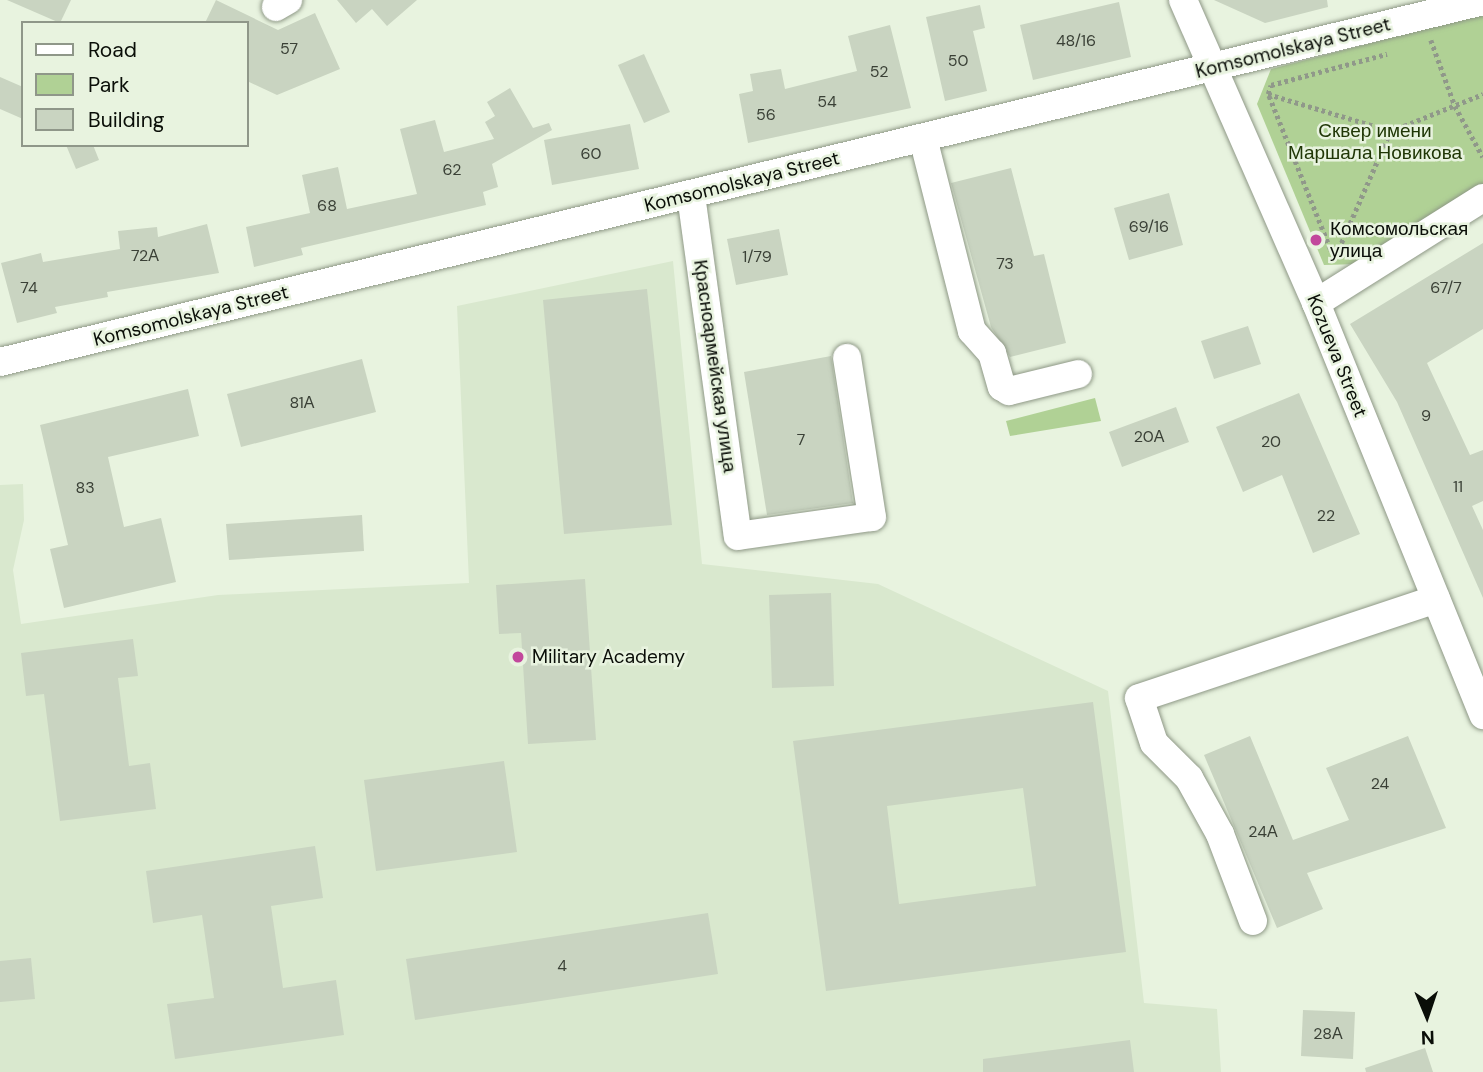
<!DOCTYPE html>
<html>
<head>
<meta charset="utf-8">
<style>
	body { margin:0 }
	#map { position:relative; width:1483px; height:1072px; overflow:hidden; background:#e8f3df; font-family:"DM Sans",sans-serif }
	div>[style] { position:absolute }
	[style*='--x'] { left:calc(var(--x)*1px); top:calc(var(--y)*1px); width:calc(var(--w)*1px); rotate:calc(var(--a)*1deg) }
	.built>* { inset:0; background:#d9e8ce }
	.green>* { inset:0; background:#b0d195 }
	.building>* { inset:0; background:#c9d4c1 }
	.path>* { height:4.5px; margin-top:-2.25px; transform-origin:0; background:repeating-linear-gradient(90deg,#90988a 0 3.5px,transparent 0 7px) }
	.roads { filter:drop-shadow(0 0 2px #8e9886) drop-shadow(0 0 2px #8e9886) }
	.minor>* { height:28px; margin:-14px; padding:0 14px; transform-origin:14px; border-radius:14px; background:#fff }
	.dots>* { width:19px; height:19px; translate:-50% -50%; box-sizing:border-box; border:4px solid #e8f3df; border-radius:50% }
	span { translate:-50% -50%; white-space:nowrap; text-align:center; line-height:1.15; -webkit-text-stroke:5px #e8f3df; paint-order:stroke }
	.number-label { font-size:16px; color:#3a4036 }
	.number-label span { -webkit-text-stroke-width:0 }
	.street-label { font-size:19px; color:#0a0e08 }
	.park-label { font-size:19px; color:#203706 }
	.poi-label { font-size:19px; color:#0a0e08 }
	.left { translate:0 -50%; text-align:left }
	.legend { position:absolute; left:21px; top:21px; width:228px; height:126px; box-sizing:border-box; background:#e8f3df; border:2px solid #8f9789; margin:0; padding:9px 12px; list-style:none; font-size:21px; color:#0a0e08 }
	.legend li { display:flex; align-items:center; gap:14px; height:35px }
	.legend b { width:35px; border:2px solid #8f9789 }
	.north { position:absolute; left:1392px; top:981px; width:70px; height:70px; -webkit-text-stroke:5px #e8f3df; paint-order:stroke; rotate:178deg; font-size:19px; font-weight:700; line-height:28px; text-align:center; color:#0a0e08 }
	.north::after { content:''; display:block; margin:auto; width:24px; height:32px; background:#0a0e08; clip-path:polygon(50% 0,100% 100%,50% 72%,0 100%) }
</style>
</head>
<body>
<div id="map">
	<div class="built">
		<i style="clip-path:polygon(673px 261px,702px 564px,878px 584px,1108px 691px,1144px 1003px,1217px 1009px,1221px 1072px,0 1072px,0 485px,23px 484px,24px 520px,13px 570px,21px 624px,218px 595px,469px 583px,457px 306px)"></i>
	</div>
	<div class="green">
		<i style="clip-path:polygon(1483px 14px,1483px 187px,1359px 264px,1324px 265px,1257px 104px,1271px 69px)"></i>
		<i style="clip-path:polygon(1095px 398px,1101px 421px,1010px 436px,1006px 421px)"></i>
	</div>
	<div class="building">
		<i style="clip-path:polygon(7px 0,71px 0,60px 23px)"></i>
		<i style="clip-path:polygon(216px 0,278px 30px,315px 13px,340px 69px,277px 95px,247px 81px,247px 23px,205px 23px)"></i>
		<i style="clip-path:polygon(337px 0,417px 0,387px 26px,372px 9px,356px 23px)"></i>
		<i style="clip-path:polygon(1214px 0,1327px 0,1328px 7px,1265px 23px)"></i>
		<i style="clip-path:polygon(1119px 2px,1131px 57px,1033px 80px,1020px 25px)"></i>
		<i style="clip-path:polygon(980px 5px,985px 28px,973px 31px,987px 91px,945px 101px,926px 17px)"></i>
		<i style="clip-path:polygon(890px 25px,911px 108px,748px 143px,739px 94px,753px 91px,750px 74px,781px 69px,785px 89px,857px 71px,848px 36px)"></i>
		<i style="clip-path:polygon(644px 54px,670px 112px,644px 123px,618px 65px)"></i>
		<i style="clip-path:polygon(0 77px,23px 87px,23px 119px,0 109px)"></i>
		<i style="clip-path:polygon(510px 88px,533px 128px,549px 123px,552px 130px,492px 164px,498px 187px,483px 192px,486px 205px,301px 248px,303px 255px,254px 267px,246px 227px,310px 213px,302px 175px,338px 167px,347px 209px,417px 194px,400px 129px,435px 120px,444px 152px,494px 139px,485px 122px,495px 116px,487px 102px)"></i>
		<i style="clip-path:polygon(630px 124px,639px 169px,552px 185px,544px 140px)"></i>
		<i style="clip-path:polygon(66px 145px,93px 145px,99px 160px,76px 169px)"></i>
		<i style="clip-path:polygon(1011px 168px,1034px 256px,1044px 254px,1066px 343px,1010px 357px,991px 327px,951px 183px)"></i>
		<i style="clip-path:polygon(1169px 193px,1183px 245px,1129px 260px,1114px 208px)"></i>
		<i style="clip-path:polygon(207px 224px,219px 273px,107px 292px,108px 297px,55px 307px,57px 313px,17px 323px,1px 263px,41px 253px,43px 262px,120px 249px,118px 231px,157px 227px,158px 237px)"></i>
		<i style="clip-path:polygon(779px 229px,788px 275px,736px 285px,727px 239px)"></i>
		<i style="clip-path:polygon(1483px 243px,1483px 329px,1427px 363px,1470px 455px,1483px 450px,1483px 501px,1472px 506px,1483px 530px,1483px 598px,1397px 402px,1350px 324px)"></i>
		<i style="clip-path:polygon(647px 289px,672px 525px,564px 534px,543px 300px)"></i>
		<i style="clip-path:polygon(1248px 326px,1261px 364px,1214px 379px,1201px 341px)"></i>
		<i style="clip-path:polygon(831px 356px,853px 503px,767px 515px,744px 372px)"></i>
		<i style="clip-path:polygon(362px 359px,376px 412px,241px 447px,227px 394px)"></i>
		<i style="clip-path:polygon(188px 389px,199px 436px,108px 457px,124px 527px,161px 518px,176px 582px,64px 608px,50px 549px,68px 545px,40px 425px)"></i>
		<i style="clip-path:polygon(1299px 393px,1360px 534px,1313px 553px,1282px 475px,1243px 492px,1216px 427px)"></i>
		<i style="clip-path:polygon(1176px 407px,1189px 442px,1122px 467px,1109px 432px)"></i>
		<i style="clip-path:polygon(362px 515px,364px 551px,229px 560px,226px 524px)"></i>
		<i style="clip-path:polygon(585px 579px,596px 740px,528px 744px,521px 633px,499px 634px,496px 585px)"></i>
		<i style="clip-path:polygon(831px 593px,834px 686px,772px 688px,769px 595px)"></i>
		<i style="clip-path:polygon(133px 639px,138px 676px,118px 678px,129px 766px,150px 763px,156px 809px,60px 821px,44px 694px,26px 696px,21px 653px)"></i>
		<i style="clip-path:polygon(evenodd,1093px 702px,1126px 952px,826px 991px,793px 741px,1093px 702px,1023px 788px,1036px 886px,899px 904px,887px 806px,1023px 788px)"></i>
		<i style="clip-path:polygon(1250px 736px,1293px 840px,1349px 820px,1326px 768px,1408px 736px,1446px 828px,1307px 873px,1323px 909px,1277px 928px,1204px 755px)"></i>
		<i style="clip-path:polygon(504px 761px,517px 852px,376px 871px,364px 780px)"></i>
		<i style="clip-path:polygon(315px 846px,323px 898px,271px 906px,283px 988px,336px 980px,344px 1035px,175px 1059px,167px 1004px,214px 998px,202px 915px,153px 923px,146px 871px)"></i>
		<i style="clip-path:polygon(708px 913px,718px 974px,415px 1020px,406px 959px)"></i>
		<i style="clip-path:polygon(31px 958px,35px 999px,0 1002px,0 961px)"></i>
		<i style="clip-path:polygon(1303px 1010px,1355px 1012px,1353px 1059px,1301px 1056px)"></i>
		<i style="clip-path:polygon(1130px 1040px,1134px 1072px,983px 1072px,983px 1059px)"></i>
		<i style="clip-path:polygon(1425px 1048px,1433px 1072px,1366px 1072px,1365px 1068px)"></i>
	</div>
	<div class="path">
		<i style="--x:1431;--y:40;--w:70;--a:70"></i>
		<i style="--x:1455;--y:106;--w:58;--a:61.2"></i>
		<i style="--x:1268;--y:94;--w:128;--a:16.7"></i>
		<i style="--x:1391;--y:131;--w:137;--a:113.7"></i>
		<i style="--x:1391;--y:131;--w:99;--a:-21.9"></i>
		<i style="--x:1344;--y:251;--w:11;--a:146"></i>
		<i style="--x:1335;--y:257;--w:9;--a:-122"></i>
		<i style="--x:1330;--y:249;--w:167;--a:-111.8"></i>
		<i style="--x:1268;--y:94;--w:9;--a:-72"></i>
		<i style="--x:1271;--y:85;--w:120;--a:-15"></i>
	</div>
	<div class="roads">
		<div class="minor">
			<i style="--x:1183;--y:0;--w:331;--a:66.3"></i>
			<i style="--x:1316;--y:303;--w:445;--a:67.9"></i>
			<i style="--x:276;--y:7;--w:14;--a:-30"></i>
			<i style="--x:923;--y:138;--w:199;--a:75.8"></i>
			<i style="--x:972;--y:331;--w:30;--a:48"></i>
			<i style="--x:992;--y:353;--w:35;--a:74"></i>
			<i style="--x:1002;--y:387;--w:8;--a:30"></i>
			<i style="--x:1009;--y:391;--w:71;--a:-13.8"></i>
			<i style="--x:691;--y:195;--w:344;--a:82.2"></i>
			<i style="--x:738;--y:536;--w:135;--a:-8.1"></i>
			<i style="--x:872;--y:517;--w:161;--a:-98.9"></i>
			<i style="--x:1316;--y:303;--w:197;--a:-32.2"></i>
			<i style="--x:0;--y:362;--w:1526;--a:-13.68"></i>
			<i style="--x:1253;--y:921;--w:93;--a:-110.8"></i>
			<i style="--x:1220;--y:834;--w:64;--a:-119"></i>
			<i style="--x:1189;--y:778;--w:49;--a:-135"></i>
			<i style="--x:1154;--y:743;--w:47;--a:-108.4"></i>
			<i style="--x:1139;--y:698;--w:313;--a:-18.4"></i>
		</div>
	</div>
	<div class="dots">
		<i style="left:1316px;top:240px;background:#c2489c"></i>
		<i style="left:518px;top:657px;background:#c2489c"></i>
	</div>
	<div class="number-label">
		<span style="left:1076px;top:41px">48/16</span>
		<span style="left:289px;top:49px">57</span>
		<span style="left:958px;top:61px">50</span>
		<span style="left:879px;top:72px">52</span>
		<span style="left:827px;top:102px">54</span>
		<span style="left:766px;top:115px">56</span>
		<span style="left:591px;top:154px">60</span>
		<span style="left:452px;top:170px">62</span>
		<span style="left:327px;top:206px">68</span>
		<span style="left:1149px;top:227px">69/16</span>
		<span style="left:145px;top:256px">72А</span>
		<span style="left:757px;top:257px">1/79</span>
		<span style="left:1005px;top:264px">73</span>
		<span style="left:29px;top:288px">74</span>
		<span style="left:1446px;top:288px">67/7</span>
		<span style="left:302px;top:403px">81А</span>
		<span style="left:1426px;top:416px">9</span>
		<span style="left:1149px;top:437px">20А</span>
		<span style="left:801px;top:440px">7</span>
		<span style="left:1271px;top:442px">20</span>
		<span style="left:1458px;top:487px">11</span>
		<span style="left:85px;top:488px">83</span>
		<span style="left:1326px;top:516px">22</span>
		<span style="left:1380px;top:784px">24</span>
		<span style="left:1263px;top:832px">24А</span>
		<span style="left:562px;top:966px">4</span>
		<span style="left:1328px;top:1034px">28А</span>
	</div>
	<div class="street-label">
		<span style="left:1293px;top:48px;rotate:-14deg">Komsomolskaya Street</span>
		<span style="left:742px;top:182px;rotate:-14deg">Komsomolskaya Street</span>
		<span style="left:191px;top:316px;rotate:-14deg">Komsomolskaya Street</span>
		<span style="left:1337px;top:356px;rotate:68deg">Kozueva Street</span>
		<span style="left:715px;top:366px;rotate:82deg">Красноармейская улица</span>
	</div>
	<div class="park-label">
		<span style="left:1375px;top:142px">Сквер имени<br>Маршала Новикова</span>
	</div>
	<div class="poi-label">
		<span class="left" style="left:1330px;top:240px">Комсомольская<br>улица</span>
		<span class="left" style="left:532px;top:657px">Military Academy</span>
	</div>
	<ul class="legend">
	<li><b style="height:9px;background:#fff"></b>Road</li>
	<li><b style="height:19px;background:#b0d195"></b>Park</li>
	<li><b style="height:19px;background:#c9d4c1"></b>Building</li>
	</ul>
	<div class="north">N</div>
</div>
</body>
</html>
